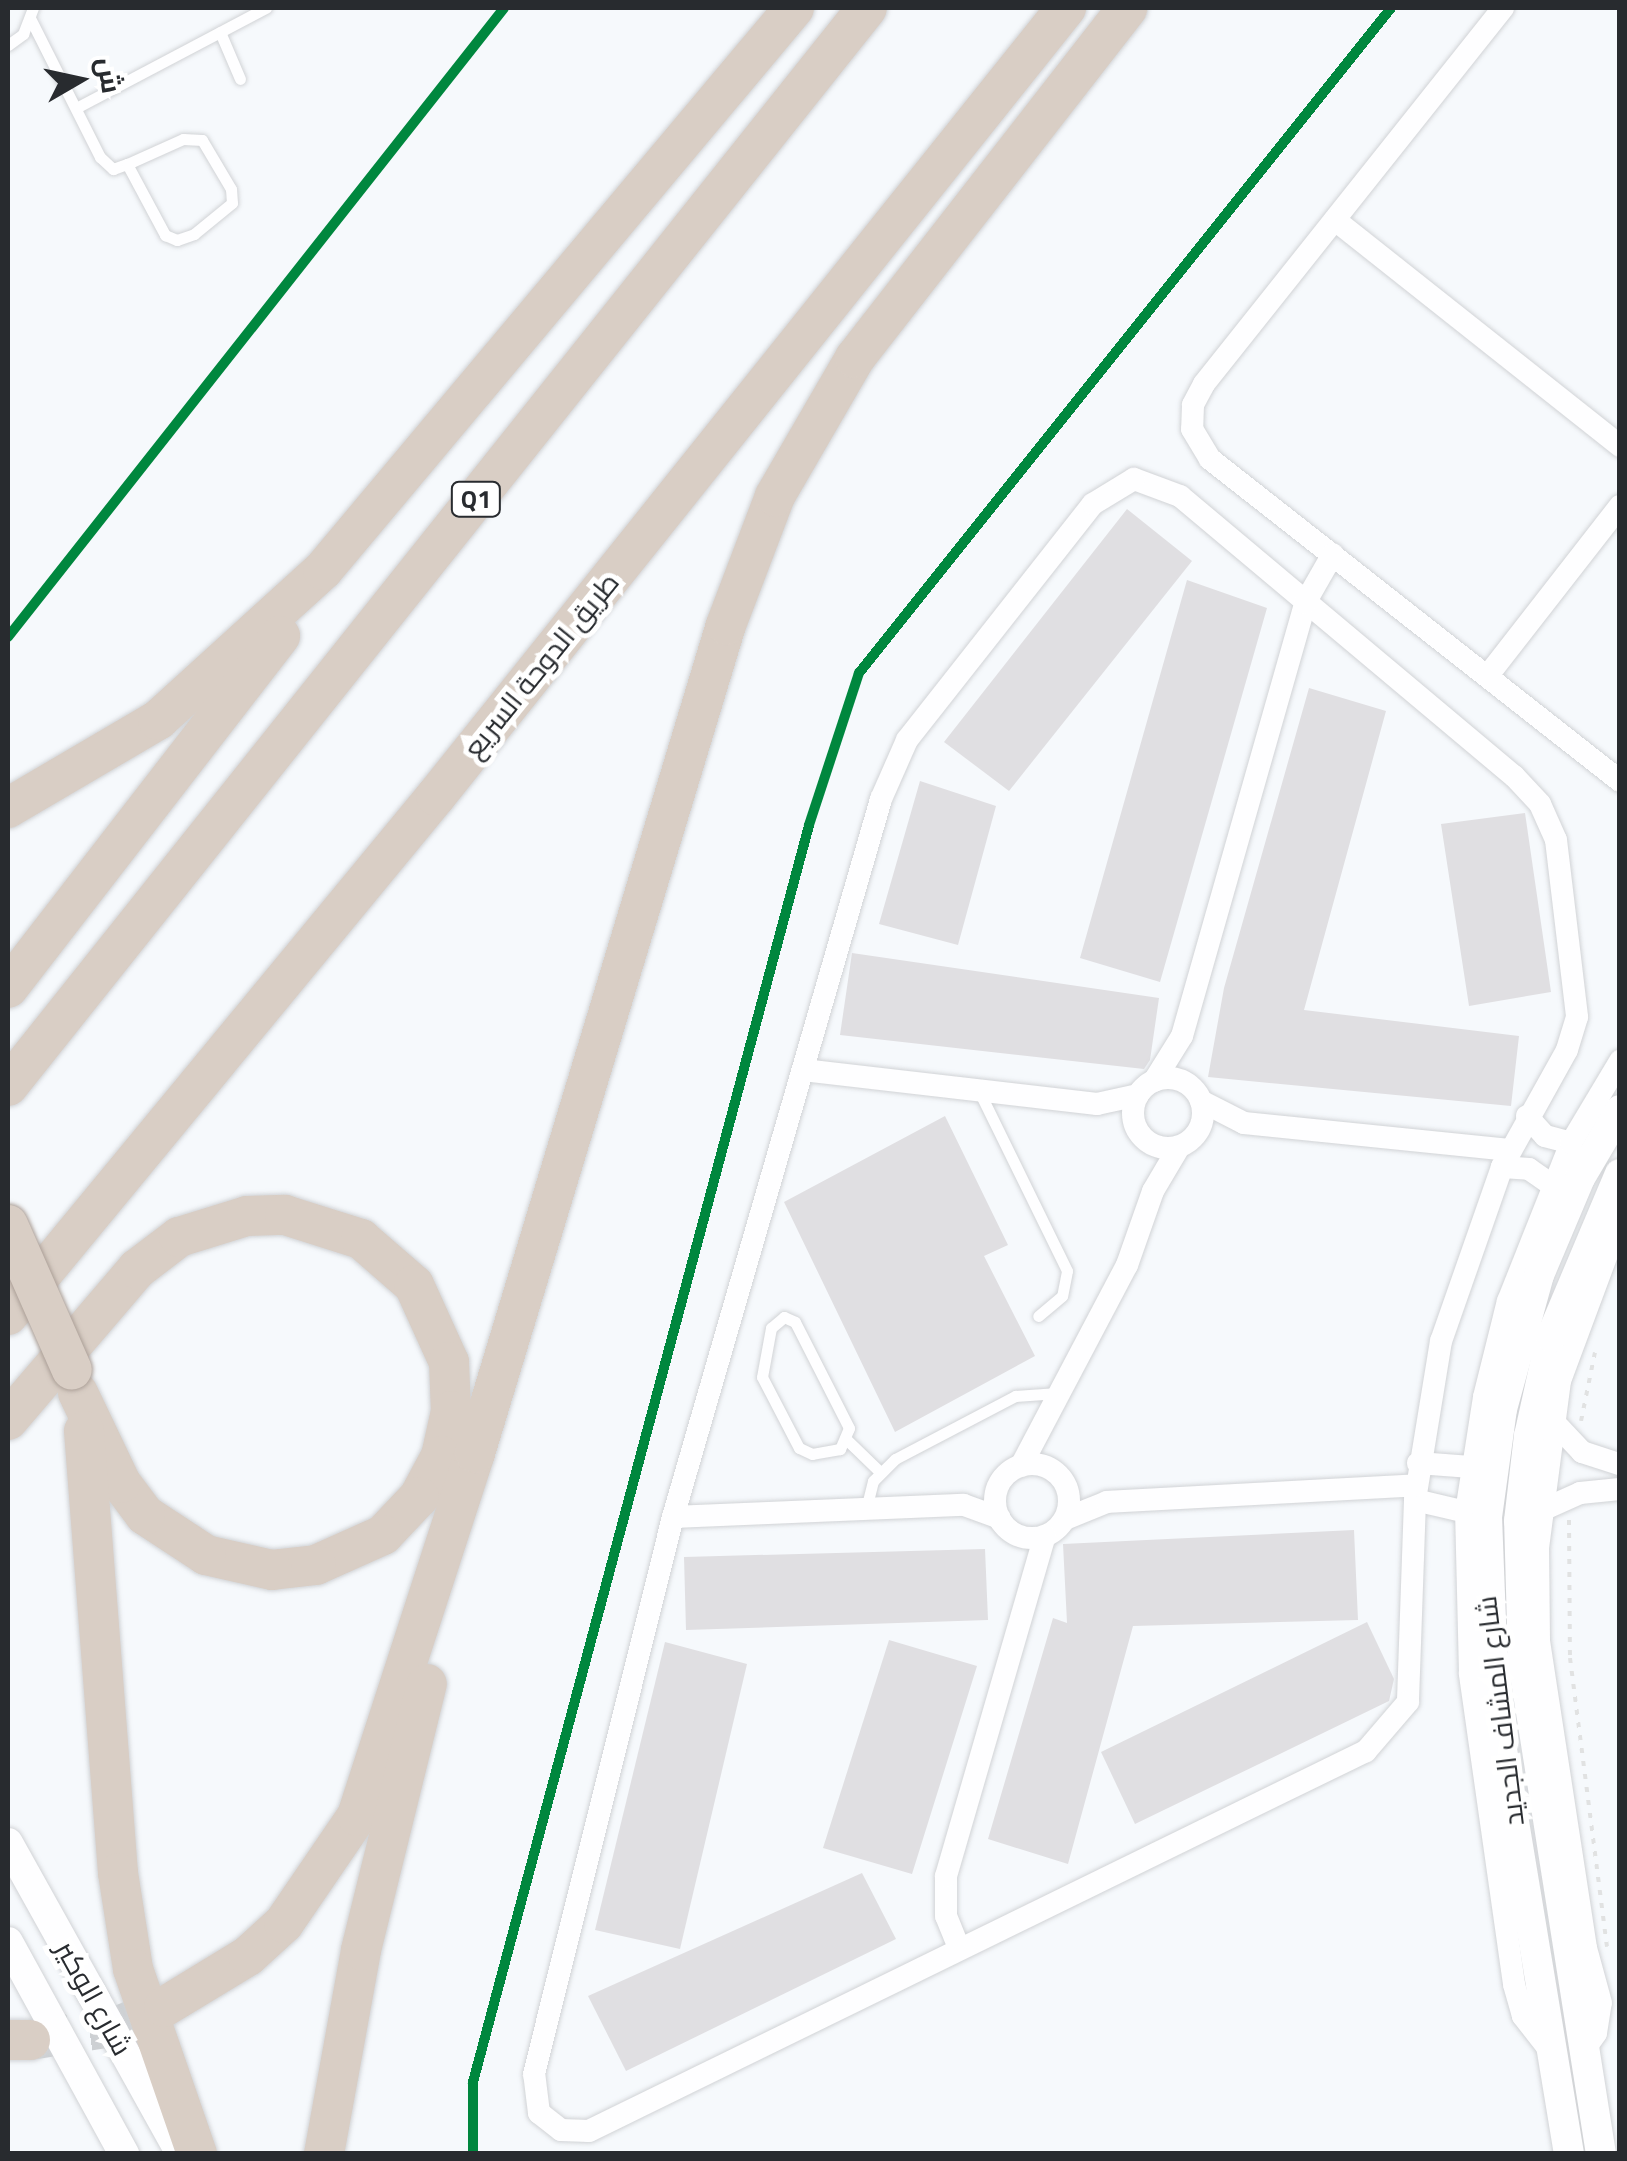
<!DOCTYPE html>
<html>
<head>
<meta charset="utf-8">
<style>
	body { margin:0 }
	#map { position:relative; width:1627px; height:2161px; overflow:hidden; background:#f6f9fc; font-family:"Titillium Web",Cairo,sans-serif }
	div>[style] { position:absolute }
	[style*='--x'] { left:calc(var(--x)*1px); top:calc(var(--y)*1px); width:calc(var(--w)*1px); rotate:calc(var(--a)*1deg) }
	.building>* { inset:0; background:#e0dfe2 }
	.highway-tunnel>* { height:40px; margin-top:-20px; transform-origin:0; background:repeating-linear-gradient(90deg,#cdd0d3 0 40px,transparent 0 60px) }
	.path>* { height:4px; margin-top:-2px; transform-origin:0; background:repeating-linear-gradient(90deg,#e1e2e2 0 5px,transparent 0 13px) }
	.roads { filter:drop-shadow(0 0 2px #d1d3d6) drop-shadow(0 0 2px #d1d3d6) }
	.lane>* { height:11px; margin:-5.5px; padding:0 5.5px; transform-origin:5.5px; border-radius:5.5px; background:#fefeff }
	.street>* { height:22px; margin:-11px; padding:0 11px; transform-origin:11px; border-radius:11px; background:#fefeff }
	.street>.ring { margin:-11px; padding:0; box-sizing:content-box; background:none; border:22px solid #fefeff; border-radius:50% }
	.secondary>* { height:30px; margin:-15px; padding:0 15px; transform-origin:15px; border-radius:15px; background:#fefeff }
	.highway>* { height:40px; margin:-20px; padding:0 20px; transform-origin:20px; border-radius:20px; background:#d9cec5 }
	.bridges { filter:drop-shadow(0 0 2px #aca098) drop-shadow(0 0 2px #aca098) }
	.highway-bridge>* { height:40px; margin:-20px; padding:0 20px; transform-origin:20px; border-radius:20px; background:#d9cec5 }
	.cycleway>* { height:10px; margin:-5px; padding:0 5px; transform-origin:5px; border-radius:5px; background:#00873e }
	span { translate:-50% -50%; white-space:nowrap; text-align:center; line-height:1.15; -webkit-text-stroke:10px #fff; paint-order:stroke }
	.shield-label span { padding:2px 8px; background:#fff; border:2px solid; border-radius:8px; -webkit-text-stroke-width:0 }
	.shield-label { font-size:25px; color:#282b2f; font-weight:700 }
	.street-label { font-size:28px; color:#282b2f }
	.frame { position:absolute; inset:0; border:10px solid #282b2f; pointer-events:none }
	.north { position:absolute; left:30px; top:30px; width:100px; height:100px; -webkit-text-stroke:8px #fff; paint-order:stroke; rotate:81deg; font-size:28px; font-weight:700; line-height:40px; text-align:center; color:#282b2f }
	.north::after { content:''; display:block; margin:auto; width:35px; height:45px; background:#282b2f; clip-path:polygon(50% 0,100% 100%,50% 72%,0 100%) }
</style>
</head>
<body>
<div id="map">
	<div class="building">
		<i style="clip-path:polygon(1127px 509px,1192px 561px,1009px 791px,944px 742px)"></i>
		<i style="clip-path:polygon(1187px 580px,1267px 608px,1160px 982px,1080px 958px)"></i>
		<i style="clip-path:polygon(1309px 688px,1386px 711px,1304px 1010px,1519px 1036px,1511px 1106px,1208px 1077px,1224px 988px)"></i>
		<i style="clip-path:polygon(920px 781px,996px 806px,958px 945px,879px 924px)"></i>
		<i style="clip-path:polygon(1525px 813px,1551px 992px,1469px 1006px,1441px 824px)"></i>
		<i style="clip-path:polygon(852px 953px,1159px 998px,1150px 1060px,1144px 1069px,840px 1035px)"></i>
		<i style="clip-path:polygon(945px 1116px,1008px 1245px,984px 1256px,1035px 1356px,895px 1432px,784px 1202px)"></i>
		<i style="clip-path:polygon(1354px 1530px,1358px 1620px,1133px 1626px,1068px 1864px,988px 1839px,1053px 1618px,1067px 1623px,1063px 1544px)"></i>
		<i style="clip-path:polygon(985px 1549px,988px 1620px,686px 1630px,684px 1557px)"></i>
		<i style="clip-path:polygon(1367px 1622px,1394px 1679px,1389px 1701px,1135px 1824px,1101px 1752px)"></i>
		<i style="clip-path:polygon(889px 1640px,977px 1666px,912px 1874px,823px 1848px)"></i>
		<i style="clip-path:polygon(665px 1642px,747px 1664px,680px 1949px,595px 1930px)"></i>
		<i style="clip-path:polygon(862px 1873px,896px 1939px,626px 2071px,588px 1996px)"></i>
	</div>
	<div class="highway-tunnel">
		<i style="--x:30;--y:2040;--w:89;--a:-9"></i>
		<i style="--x:118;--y:2026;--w:50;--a:-22.4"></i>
	</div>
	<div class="path">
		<i style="--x:1581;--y:1421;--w:70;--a:-78.5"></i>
		<i style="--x:1569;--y:1520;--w:138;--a:89.6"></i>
		<i style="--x:1570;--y:1658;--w:291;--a:82.7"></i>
	</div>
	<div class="roads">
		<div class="lane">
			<i style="--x:30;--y:18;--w:156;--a:63.3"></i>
			<i style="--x:100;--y:157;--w:18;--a:43"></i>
			<i style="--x:113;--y:169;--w:15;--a:-20"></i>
			<i style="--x:127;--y:164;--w:81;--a:61.8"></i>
			<i style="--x:165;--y:235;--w:13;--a:23"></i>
			<i style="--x:177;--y:240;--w:18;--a:-19"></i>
			<i style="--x:194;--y:234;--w:49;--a:-39.2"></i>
			<i style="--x:232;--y:203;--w:14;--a:-94"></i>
			<i style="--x:231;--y:189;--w:57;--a:-120.6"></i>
			<i style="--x:202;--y:140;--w:19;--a:-177"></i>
			<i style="--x:183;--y:139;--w:61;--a:155.9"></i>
			<i style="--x:220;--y:32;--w:51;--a:66.9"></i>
			<i style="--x:8;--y:45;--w:19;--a:-36"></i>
			<i style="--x:23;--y:34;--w:28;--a:-69"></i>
			<i style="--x:76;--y:108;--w:215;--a:-27.8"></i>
			<i style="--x:979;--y:1091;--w:200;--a:63.9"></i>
			<i style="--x:1067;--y:1271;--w:25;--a:101"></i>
			<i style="--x:1062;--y:1296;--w:31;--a:140"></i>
			<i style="--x:784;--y:1317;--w:12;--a:24"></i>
			<i style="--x:795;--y:1322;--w:119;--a:63"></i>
			<i style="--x:849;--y:1428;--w:23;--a:113"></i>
			<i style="--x:840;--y:1449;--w:28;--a:170"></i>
			<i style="--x:812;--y:1454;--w:14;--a:-155"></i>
			<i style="--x:799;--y:1448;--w:80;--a:-117.5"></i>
			<i style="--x:762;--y:1377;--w:50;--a:-79.6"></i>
			<i style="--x:771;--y:1328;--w:17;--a:-40"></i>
			<i style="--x:848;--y:1441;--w:45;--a:44.1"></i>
			<i style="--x:866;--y:1509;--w:29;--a:-76"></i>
			<i style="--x:873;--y:1481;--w:31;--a:-45"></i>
			<i style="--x:895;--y:1459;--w:136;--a:-27.7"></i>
			<i style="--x:1015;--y:1396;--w:43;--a:-4"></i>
		</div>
		<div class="street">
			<i style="--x:1503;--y:8;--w:480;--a:128.5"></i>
			<i style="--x:1204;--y:384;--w:24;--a:118"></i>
			<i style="--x:1193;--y:405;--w:24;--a:92"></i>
			<i style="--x:1192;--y:429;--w:35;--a:59"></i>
			<i style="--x:1210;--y:459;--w:521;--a:38.14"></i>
			<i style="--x:1335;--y:220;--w:364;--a:38.4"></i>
			<i style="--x:1134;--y:479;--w:49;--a:20.3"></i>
			<i style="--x:1180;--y:496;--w:436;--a:40"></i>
			<i style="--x:1514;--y:776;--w:38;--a:47"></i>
			<i style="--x:1540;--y:804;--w:39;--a:66"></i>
			<i style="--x:1556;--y:840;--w:178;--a:83.2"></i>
			<i style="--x:1577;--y:1017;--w:34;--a:107"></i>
			<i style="--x:1567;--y:1050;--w:134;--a:119.1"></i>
			<i style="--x:1502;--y:1167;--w:184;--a:109.3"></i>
			<i style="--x:1441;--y:1341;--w:161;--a:99.3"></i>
			<i style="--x:1415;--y:1500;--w:202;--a:92"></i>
			<i style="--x:1408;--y:1702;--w:65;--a:130.6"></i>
			<i style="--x:1366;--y:1751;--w:865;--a:153.94"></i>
			<i style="--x:589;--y:2131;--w:28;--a:-178"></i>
			<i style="--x:561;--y:2130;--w:28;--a:-142"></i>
			<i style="--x:539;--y:2113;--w:39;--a:-97"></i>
			<i style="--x:534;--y:2074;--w:574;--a:-75.99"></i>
			<i style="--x:673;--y:1517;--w:748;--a:-73.84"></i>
			<i style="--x:881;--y:799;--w:64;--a:-66.2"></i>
			<i style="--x:907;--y:740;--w:300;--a:-51.8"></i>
			<i style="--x:1093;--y:504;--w:48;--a:-31.4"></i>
			<i style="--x:1489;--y:674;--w:213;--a:-52.1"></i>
			<i style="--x:803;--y:1070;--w:296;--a:6.6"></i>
			<i style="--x:1097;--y:1104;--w:42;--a:-12.4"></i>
			<i class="ring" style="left:1133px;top:1078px;width:48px;height:48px"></i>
			<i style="--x:1154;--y:1081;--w:53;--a:-58.1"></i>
			<i style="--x:1182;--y:1036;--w:450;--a:-74.1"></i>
			<i style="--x:1305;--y:603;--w:56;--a:-60.3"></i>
			<i style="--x:1201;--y:1101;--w:48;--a:27.1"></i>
			<i style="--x:1244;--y:1123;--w:267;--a:5.8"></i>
			<i style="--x:1527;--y:1116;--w:27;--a:48"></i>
			<i style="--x:1545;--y:1136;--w:27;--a:15"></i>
			<i style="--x:1502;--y:1167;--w:27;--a:4"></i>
			<i style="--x:1529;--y:1169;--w:28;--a:35"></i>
			<i style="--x:1552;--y:1420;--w:44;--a:46.8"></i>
			<i style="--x:1582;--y:1452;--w:40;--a:18"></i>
			<i style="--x:1418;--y:1463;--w:53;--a:4.3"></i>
			<i class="ring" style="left:995px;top:1464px;width:52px;height:52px"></i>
			<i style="--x:1021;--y:1466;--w:227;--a:-62.2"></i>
			<i style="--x:1127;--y:1265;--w:78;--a:-70.6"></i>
			<i style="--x:1153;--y:1191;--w:51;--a:-59.4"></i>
			<i style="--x:1415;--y:1500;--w:52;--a:13.2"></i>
			<i style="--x:1540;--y:1511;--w:44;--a:-24.2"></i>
			<i style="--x:1580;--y:1493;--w:40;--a:-5.7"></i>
			<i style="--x:673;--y:1517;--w:291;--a:-2.4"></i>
			<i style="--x:964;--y:1505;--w:38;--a:20"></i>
			<i style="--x:1065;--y:1519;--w:45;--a:-22"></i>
			<i style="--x:1107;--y:1502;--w:309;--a:-3.1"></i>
			<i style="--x:959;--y:1948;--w:35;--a:-112"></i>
			<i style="--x:946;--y:1916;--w:40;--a:-90"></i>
			<i style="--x:946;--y:1876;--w:354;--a:-73.8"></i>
			<i style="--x:1548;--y:2048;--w:41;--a:-128"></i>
			<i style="--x:1523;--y:2016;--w:33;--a:-106"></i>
			<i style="--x:1514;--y:1984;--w:314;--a:-98.1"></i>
			<i style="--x:1470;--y:1673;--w:161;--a:-91.4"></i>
			<i style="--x:1466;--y:1512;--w:116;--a:-81.1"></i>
			<i style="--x:1484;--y:1397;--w:99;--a:-76"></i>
			<i style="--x:1508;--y:1301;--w:170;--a:-68.3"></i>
			<i style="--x:1571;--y:1143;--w:96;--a:-59.1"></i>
			<i style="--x:1582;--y:2053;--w:24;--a:-55"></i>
			<i style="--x:1596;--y:2033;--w:30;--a:-81"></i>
			<i style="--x:1601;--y:2003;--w:57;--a:-105.3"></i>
			<i style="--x:1586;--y:1948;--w:312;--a:-98.7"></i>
			<i style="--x:1539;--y:1640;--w:92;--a:-90.6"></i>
			<i style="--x:1538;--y:1548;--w:168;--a:-82.5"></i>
			<i style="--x:1560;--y:1381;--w:172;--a:-69.6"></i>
		</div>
		<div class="secondary">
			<i style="--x:8;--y:1843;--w:356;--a:60.9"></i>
			<i style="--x:8;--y:1942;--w:242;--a:61.3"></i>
			<i style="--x:1569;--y:2154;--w:461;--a:-99.4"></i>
			<i style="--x:1494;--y:1699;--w:182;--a:-92.2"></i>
			<i style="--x:1487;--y:1517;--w:109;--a:-82.1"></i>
			<i style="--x:1502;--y:1409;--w:139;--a:-74.6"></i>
			<i style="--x:1539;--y:1275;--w:105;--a:-67.1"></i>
			<i style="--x:1580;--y:1178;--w:79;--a:-59.5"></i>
			<i style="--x:1601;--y:2154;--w:499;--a:-99"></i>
			<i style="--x:1523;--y:1661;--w:140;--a:-91.6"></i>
			<i style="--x:1519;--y:1521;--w:86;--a:-83.3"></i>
			<i style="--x:1529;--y:1436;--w:101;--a:-77.5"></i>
			<i style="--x:1551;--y:1337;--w:177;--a:-67.1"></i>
		</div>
		<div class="highway">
			<i style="--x:8;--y:808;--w:174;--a:-30.4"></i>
			<i style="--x:158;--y:720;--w:223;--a:-42.3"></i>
			<i style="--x:323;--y:570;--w:733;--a:-50.03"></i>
			<i style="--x:8;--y:988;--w:445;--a:-52.3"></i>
			<i style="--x:8;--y:1086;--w:1378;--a:-51.45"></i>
			<i style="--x:8;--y:1315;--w:673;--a:-50.49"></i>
			<i style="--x:436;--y:796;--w:1009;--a:-51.36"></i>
			<i style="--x:8;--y:1420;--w:199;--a:-49.5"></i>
			<i style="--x:137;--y:1269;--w:53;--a:-37.3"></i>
			<i style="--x:179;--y:1237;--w:71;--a:-17.2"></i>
			<i style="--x:247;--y:1216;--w:38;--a:-2"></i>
			<i style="--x:285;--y:1215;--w:80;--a:17.5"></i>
			<i style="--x:361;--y:1239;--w:70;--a:41"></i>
			<i style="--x:414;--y:1285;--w:85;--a:65.6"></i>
			<i style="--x:449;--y:1362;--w:49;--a:87.7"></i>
			<i style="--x:451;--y:1411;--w:46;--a:102.5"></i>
			<i style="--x:441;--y:1456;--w:47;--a:118.2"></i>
			<i style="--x:419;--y:1497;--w:52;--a:133.5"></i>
			<i style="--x:383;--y:1535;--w:73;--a:155.9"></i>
			<i style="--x:316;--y:1565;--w:44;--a:173.5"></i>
			<i style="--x:272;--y:1570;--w:68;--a:-167.2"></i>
			<i style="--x:206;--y:1555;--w:73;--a:-146.7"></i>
			<i style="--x:145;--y:1515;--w:40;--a:-127"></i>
			<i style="--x:121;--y:1483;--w:100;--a:-115.5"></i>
			<i style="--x:84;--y:1431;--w:443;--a:85.6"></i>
			<i style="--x:118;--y:1873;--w:97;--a:81.1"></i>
			<i style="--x:133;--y:1969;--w:196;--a:70.9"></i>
			<i style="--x:164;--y:2007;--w:98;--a:-31.3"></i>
			<i style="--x:248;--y:1956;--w:49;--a:-42.5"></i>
			<i style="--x:284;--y:1923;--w:130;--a:-55.7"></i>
			<i style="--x:357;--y:1816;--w:382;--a:-72"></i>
			<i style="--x:475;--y:1453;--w:865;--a:-73.14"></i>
			<i style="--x:726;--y:625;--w:138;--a:-69.2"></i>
			<i style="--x:775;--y:496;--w:160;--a:-59.9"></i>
			<i style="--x:855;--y:358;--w:443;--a:-52.1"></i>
			<i style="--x:8;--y:2040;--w:22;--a:0"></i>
			<i style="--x:324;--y:2154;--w:207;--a:-79.7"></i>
			<i style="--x:361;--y:1950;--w:274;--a:-76.1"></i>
		</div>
	</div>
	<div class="bridges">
		<div class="highway-bridge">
			<i style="--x:8;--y:1225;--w:158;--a:66.2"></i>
		</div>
	</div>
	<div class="cycleway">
		<i style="--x:8;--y:637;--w:801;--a:-51.74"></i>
		<i style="--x:473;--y:2154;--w:72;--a:-90"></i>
		<i style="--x:473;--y:2082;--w:1301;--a:-75.03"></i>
		<i style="--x:809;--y:825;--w:160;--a:-71.8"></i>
		<i style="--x:859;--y:673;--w:852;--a:-51.34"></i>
	</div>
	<div class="shield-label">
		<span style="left:476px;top:499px">Q1</span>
	</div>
	<div class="street-label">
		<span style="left:541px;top:665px;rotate:-51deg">طريق الدوحة السريع</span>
		<span style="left:1500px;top:1711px;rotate:-97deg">شارع المشاف الجديد</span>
		<span style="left:94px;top:1998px;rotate:61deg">شارع الوكير</span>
	</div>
	<div class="frame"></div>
	<div class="north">ش</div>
</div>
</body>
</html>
